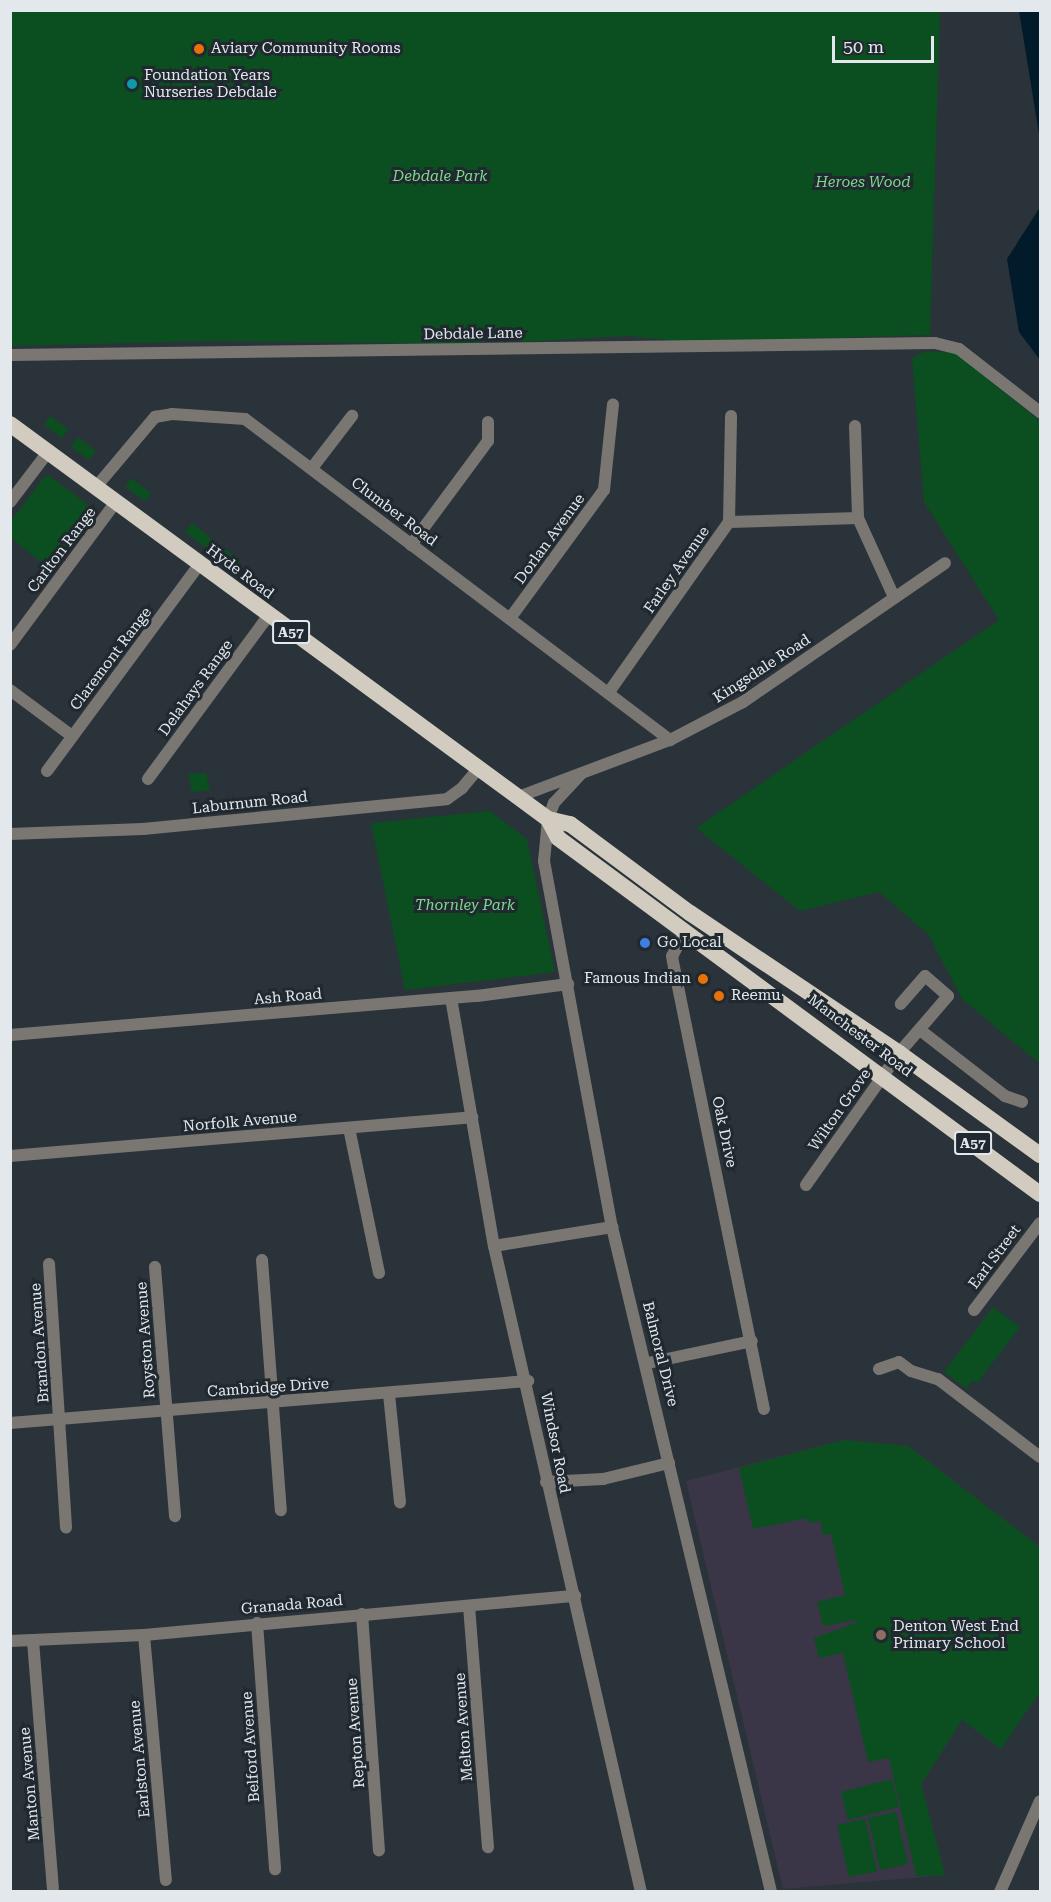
<!DOCTYPE html>
<html>
<head>
<meta charset="utf-8">
<style>
	body { margin:0 }
	#map { position:relative; width:1051px; height:1902px; overflow:hidden; background:#2a333a; font-family:"Roboto Serif",serif }
	div>[style] { position:absolute }
	[style*='--x'] { left:calc(var(--x)*1px); top:calc(var(--y)*1px); width:calc(var(--w)*1px); rotate:calc(var(--a)*1deg) }
	.education>* { inset:0; background:#3b3647 }
	.green>* { inset:0; background:#0b4e1f }
	.water>* { inset:0; background:#011b2a }
	.minor>* { height:12px; margin:-6px; padding:0 6px; transform-origin:6px; border-radius:6px; background:#7a7773 }
	.trunk>* { height:16px; margin:-8px; padding:0 8px; transform-origin:8px; border-radius:8px; background:#d2cbc0 }
	.dots>* { width:16px; height:16px; translate:-50% -50%; box-sizing:border-box; border:3px solid #20292f; border-radius:50% }
	span { translate:-50% -50%; white-space:nowrap; text-align:center; line-height:1.15; -webkit-text-stroke:6px #20292f; paint-order:stroke }
	.shield-label span { padding:2px 4px; background:#20292f; border:2px solid; border-radius:4px; -webkit-text-stroke-width:0 }
	.shield-label { font-size:14px; color:#e3e8ed; font-weight:700 }
	.poi-label { font-size:15px; color:#e3e8ed }
	.left { translate:0 -50%; text-align:left }
	.right { translate:-100% -50%; text-align:right }
	.park-label { font-size:15px; color:#7ed98d; font-style:italic }
	.street-label { font-size:15px; color:#e3e8ed }
	.frame { position:absolute; inset:0; border:12px solid #e3e8ed; pointer-events:none }
	.scale { position:absolute; left:832px; top:36px; width:102px; height:27px; box-sizing:border-box; border:3px solid #e3e8ed; border-top:0; padding-left:8px; font-size:18px; line-height:21px; white-space:nowrap; color:#e3e8ed; -webkit-text-stroke:4px #20292f; paint-order:stroke }
</style>
</head>
<body>
<div id="map">
	<div class="education">
		<i style="clip-path:polygon(844px 1440px,908px 1446px,1040px 1547px,1040px 1692px,1001px 1749px,962px 1720px,921px 1784px,945px 1875px,783px 1889px,686px 1481px)"></i>
	</div>
	<div class="green">
		<i style="clip-path:polygon(10px 11px,940px 11px,930px 335px,690px 342px,626px 336px,524px 342px,504px 334px,474px 344px,211px 341px,11px 346px)"></i>
		<i style="clip-path:polygon(926px 351px,955px 353px,1040px 421px,1040px 1064px,962px 999px,928px 934px,879px 892px,800px 911px,696px 828px,999px 620px,924px 502px,912px 358px)"></i>
		<i style="clip-path:polygon(50px 416px,68px 429px,62px 438px,44px 425px)"></i>
		<i style="clip-path:polygon(78px 437px,96px 451px,89px 460px,71px 447px)"></i>
		<i style="clip-path:polygon(50px 476px,96px 511px,52px 571px,10px 537px,11px 521px,44px 477px)"></i>
		<i style="clip-path:polygon(131px 478px,151px 493px,145px 501px,125px 487px)"></i>
		<i style="clip-path:polygon(192px 523px,212px 539px,206px 548px,185px 532px)"></i>
		<i style="clip-path:polygon(221px 546px,241px 561px,237px 565px,225px 563px,215px 555px)"></i>
		<i style="clip-path:polygon(248px 571px,268px 586px,262px 595px,242px 580px)"></i>
		<i style="clip-path:polygon(206px 773px,210px 790px,192px 792px,188px 774px)"></i>
		<i style="clip-path:polygon(490px 811px,527px 839px,555px 972px,405px 990px,371px 823px)"></i>
		<i style="clip-path:polygon(993px 1307px,1020px 1327px,977px 1383px,972px 1380px,967px 1389px,944px 1372px)"></i>
		<i style="clip-path:polygon(844px 1440px,908px 1446px,1040px 1547px,1040px 1692px,1001px 1749px,962px 1720px,921px 1784px,945px 1875px,916px 1876px,889px 1758px,868px 1762px,843px 1653px,819px 1658px,814px 1638px,856px 1623px,855px 1620px,823px 1626px,817px 1602px,845px 1595px,831px 1534px,823px 1535px,820px 1521px,808px 1523px,807px 1518px,753px 1529px,739px 1468px)"></i>
		<i style="clip-path:polygon(892px 1779px,899px 1807px,848px 1820px,841px 1792px)"></i>
		<i style="clip-path:polygon(896px 1812px,908px 1864px,880px 1870px,868px 1818px)"></i>
		<i style="clip-path:polygon(865px 1819px,877px 1871px,849px 1877px,837px 1825px)"></i>
	</div>
	<div class="water">
		<i style="clip-path:polygon(1019px 11px,1040px 11px,1040px 140px)"></i>
		<i style="clip-path:polygon(1040px 207px,1040px 360px,1019px 332px,1007px 259px)"></i>
	</div>
	<div class="minor">
		<i style="--x:10;--y:355;--w:925;--a:-0.74"></i>
		<i style="--x:935;--y:343;--w:25;--a:14"></i>
		<i style="--x:959;--y:349;--w:103;--a:37.9"></i>
		<i style="--x:855;--y:426;--w:92;--a:88.1"></i>
		<i style="--x:858;--y:518;--w:87;--a:65.5"></i>
		<i style="--x:312;--y:468;--w:66;--a:-52.4"></i>
		<i style="--x:96;--y:487;--w:92;--a:-49.9"></i>
		<i style="--x:155;--y:417;--w:17;--a:-10"></i>
		<i style="--x:172;--y:414;--w:73;--a:3.9"></i>
		<i style="--x:245;--y:419;--w:533;--a:37.06"></i>
		<i style="--x:10;--y:502;--w:63;--a:-52.8"></i>
		<i style="--x:729;--y:522;--w:129;--a:-1.8"></i>
		<i style="--x:411;--y:545;--w:129;--a:-53.5"></i>
		<i style="--x:488;--y:441;--w:19;--a:-90"></i>
		<i style="--x:511;--y:617;--w:157;--a:-53.8"></i>
		<i style="--x:604;--y:490;--w:86;--a:-84"></i>
		<i style="--x:10;--y:645;--w:178;--a:-53.5"></i>
		<i style="--x:10;--y:690;--w:77;--a:36.6"></i>
		<i style="--x:609;--y:692;--w:208;--a:-54.8"></i>
		<i style="--x:729;--y:522;--w:106;--a:-88.9"></i>
		<i style="--x:47;--y:771;--w:256;--a:-53.6"></i>
		<i style="--x:581;--y:774;--w:40;--a:133"></i>
		<i style="--x:554;--y:803;--w:17;--a:111"></i>
		<i style="--x:548;--y:819;--w:42;--a:95.4"></i>
		<i style="--x:544;--y:861;--w:372;--a:79.5"></i>
		<i style="--x:612;--y:1227;--w:684;--a:76.55"></i>
		<i style="--x:148;--y:779;--w:202;--a:-53.6"></i>
		<i style="--x:518;--y:797;--w:162;--a:-20.6"></i>
		<i style="--x:670;--y:740;--w:82;--a:-27.5"></i>
		<i style="--x:743;--y:702;--w:245;--a:-34.5"></i>
		<i style="--x:10;--y:834;--w:133;--a:-2.2"></i>
		<i style="--x:143;--y:829;--w:305;--a:-5.6"></i>
		<i style="--x:447;--y:799;--w:19;--a:-36"></i>
		<i style="--x:462;--y:788;--w:26;--a:-50"></i>
		<i style="--x:685;--y:932;--w:27;--a:118"></i>
		<i style="--x:672;--y:956;--w:11;--a:80"></i>
		<i style="--x:674;--y:967;--w:451;--a:78.5"></i>
		<i style="--x:451;--y:998;--w:252;--a:80.2"></i>
		<i style="--x:494;--y:1246;--w:663;--a:77.18"></i>
		<i style="--x:920;--y:1030;--w:108;--a:37.8"></i>
		<i style="--x:1005;--y:1096;--w:18;--a:19"></i>
		<i style="--x:10;--y:1035;--w:469;--a:-4.8"></i>
		<i style="--x:477;--y:996;--w:92;--a:-7.5"></i>
		<i style="--x:349;--y:1128;--w:148;--a:78.3"></i>
		<i style="--x:10;--y:1156;--w:464;--a:-4.8"></i>
		<i style="--x:806;--y:1185;--w:161;--a:-54.8"></i>
		<i style="--x:899;--y:1053;--w:75;--a:-49.3"></i>
		<i style="--x:948;--y:996;--w:30;--a:-139"></i>
		<i style="--x:925;--y:976;--w:37;--a:131"></i>
		<i style="--x:494;--y:1246;--w:120;--a:-9.1"></i>
		<i style="--x:262;--y:1260;--w:251;--a:85.7"></i>
		<i style="--x:49;--y:1264;--w:264;--a:86.3"></i>
		<i style="--x:155;--y:1267;--w:250;--a:85.4"></i>
		<i style="--x:974;--y:1310;--w:109;--a:-52.8"></i>
		<i style="--x:648;--y:1363;--w:106;--a:-11.9"></i>
		<i style="--x:879;--y:1369;--w:21;--a:-19"></i>
		<i style="--x:899;--y:1362;--w:15;--a:37"></i>
		<i style="--x:911;--y:1371;--w:28;--a:17"></i>
		<i style="--x:938;--y:1379;--w:128;--a:37.4"></i>
		<i style="--x:389;--y:1394;--w:109;--a:84.2"></i>
		<i style="--x:10;--y:1423;--w:520;--a:-4.64"></i>
		<i style="--x:546;--y:1482;--w:57;--a:-3"></i>
		<i style="--x:603;--y:1479;--w:68;--a:-13.6"></i>
		<i style="--x:469;--y:1606;--w:242;--a:85.5"></i>
		<i style="--x:362;--y:1614;--w:237;--a:85.9"></i>
		<i style="--x:257;--y:1623;--w:247;--a:85.8"></i>
		<i style="--x:144;--y:1635;--w:246;--a:84.9"></i>
		<i style="--x:10;--y:1641;--w:134;--a:-2.6"></i>
		<i style="--x:144;--y:1635;--w:433;--a:-5.2"></i>
		<i style="--x:33;--y:1641;--w:248;--a:85.4"></i>
		<i style="--x:1000;--y:1892;--w:99;--a:-66.3"></i>
	</div>
	<div class="trunk">
		<i style="--x:10;--y:424;--w:667;--a:36.29"></i>
		<i style="--x:548;--y:819;--w:23;--a:13"></i>
		<i style="--x:570;--y:824;--w:149;--a:36.6"></i>
		<i style="--x:690;--y:913;--w:252;--a:33.8"></i>
		<i style="--x:899;--y:1053;--w:174;--a:35.9"></i>
		<i style="--x:548;--y:819;--w:21;--a:62"></i>
		<i style="--x:558;--y:838;--w:599;--a:36.45"></i>
	</div>
	<div class="dots">
		<i style="left:199px;top:49px;background:#e8710a"></i>
		<i style="left:132px;top:84px;background:#0f9aa8"></i>
		<i style="left:645px;top:943px;background:#3f7fe0"></i>
		<i style="left:703px;top:979px;background:#e8710a"></i>
		<i style="left:719px;top:996px;background:#e8710a"></i>
		<i style="left:881px;top:1635px;background:#8d6e63"></i>
	</div>
	<div class="shield-label">
		<span style="left:291px;top:632px">A57</span>
		<span style="left:973px;top:1143px">A57</span>
	</div>
	<div class="poi-label">
		<span class="left" style="left:211px;top:49px">Aviary Community Rooms</span>
		<span class="left" style="left:144px;top:84px">Foundation Years<br>Nurseries Debdale</span>
		<span class="left" style="left:657px;top:943px">Go Local</span>
		<span class="right" style="left:691px;top:979px">Famous Indian</span>
		<span class="left" style="left:731px;top:996px">Reemu</span>
		<span class="left" style="left:893px;top:1635px">Denton West End<br>Primary School</span>
	</div>
	<div class="park-label">
		<span style="left:440px;top:177px">Debdale Park</span>
		<span style="left:863px;top:183px">Heroes Wood</span>
		<span style="left:465px;top:906px">Thornley Park</span>
	</div>
	<div class="street-label">
		<span style="left:473px;top:334px;rotate:-1deg">Debdale Lane</span>
		<span style="left:394px;top:512px;rotate:37deg">Clumber Road</span>
		<span style="left:550px;top:539px;rotate:-54deg">Dorlan Avenue</span>
		<span style="left:62px;top:550px;rotate:-53deg">Carlton Range</span>
		<span style="left:677px;top:570px;rotate:-55deg">Farley Avenue</span>
		<span style="left:240px;top:572px;rotate:37deg">Hyde Road</span>
		<span style="left:111px;top:659px;rotate:-53deg">Claremont Range</span>
		<span style="left:762px;top:669px;rotate:-33deg">Kingsdale Road</span>
		<span style="left:196px;top:688px;rotate:-54deg">Delahays Range</span>
		<span style="left:250px;top:803px;rotate:-6deg">Laburnum Road</span>
		<span style="left:288px;top:997px;rotate:-5deg">Ash Road</span>
		<span style="left:860px;top:1036px;rotate:37deg">Manchester Road</span>
		<span style="left:840px;top:1110px;rotate:-55deg">Wilton Grove</span>
		<span style="left:240px;top:1122px;rotate:-5deg">Norfolk Avenue</span>
		<span style="left:724px;top:1132px;rotate:78deg">Oak Drive</span>
		<span style="left:995px;top:1257px;rotate:-53deg">Earl Street</span>
		<span style="left:146px;top:1340px;rotate:-94deg">Royston Avenue</span>
		<span style="left:40px;top:1343px;rotate:-94deg">Brandon Avenue</span>
		<span style="left:660px;top:1354px;rotate:76deg">Balmoral Drive</span>
		<span style="left:268px;top:1388px;rotate:-4deg">Cambridge Drive</span>
		<span style="left:555px;top:1443px;rotate:79deg">Windsor Road</span>
		<span style="left:292px;top:1605px;rotate:-5deg">Granada Road</span>
		<span style="left:464px;top:1727px;rotate:-94deg">Melton Avenue</span>
		<span style="left:356px;top:1733px;rotate:-94deg">Repton Avenue</span>
		<span style="left:251px;top:1747px;rotate:-94deg">Belford Avenue</span>
		<span style="left:140px;top:1759px;rotate:-95deg">Earlston Avenue</span>
		<span style="left:30px;top:1784px;rotate:-95deg">Manton Avenue</span>
	</div>
	<div class="frame"></div>
	<div class="scale">50 m</div>
</div>
</body>
</html>
